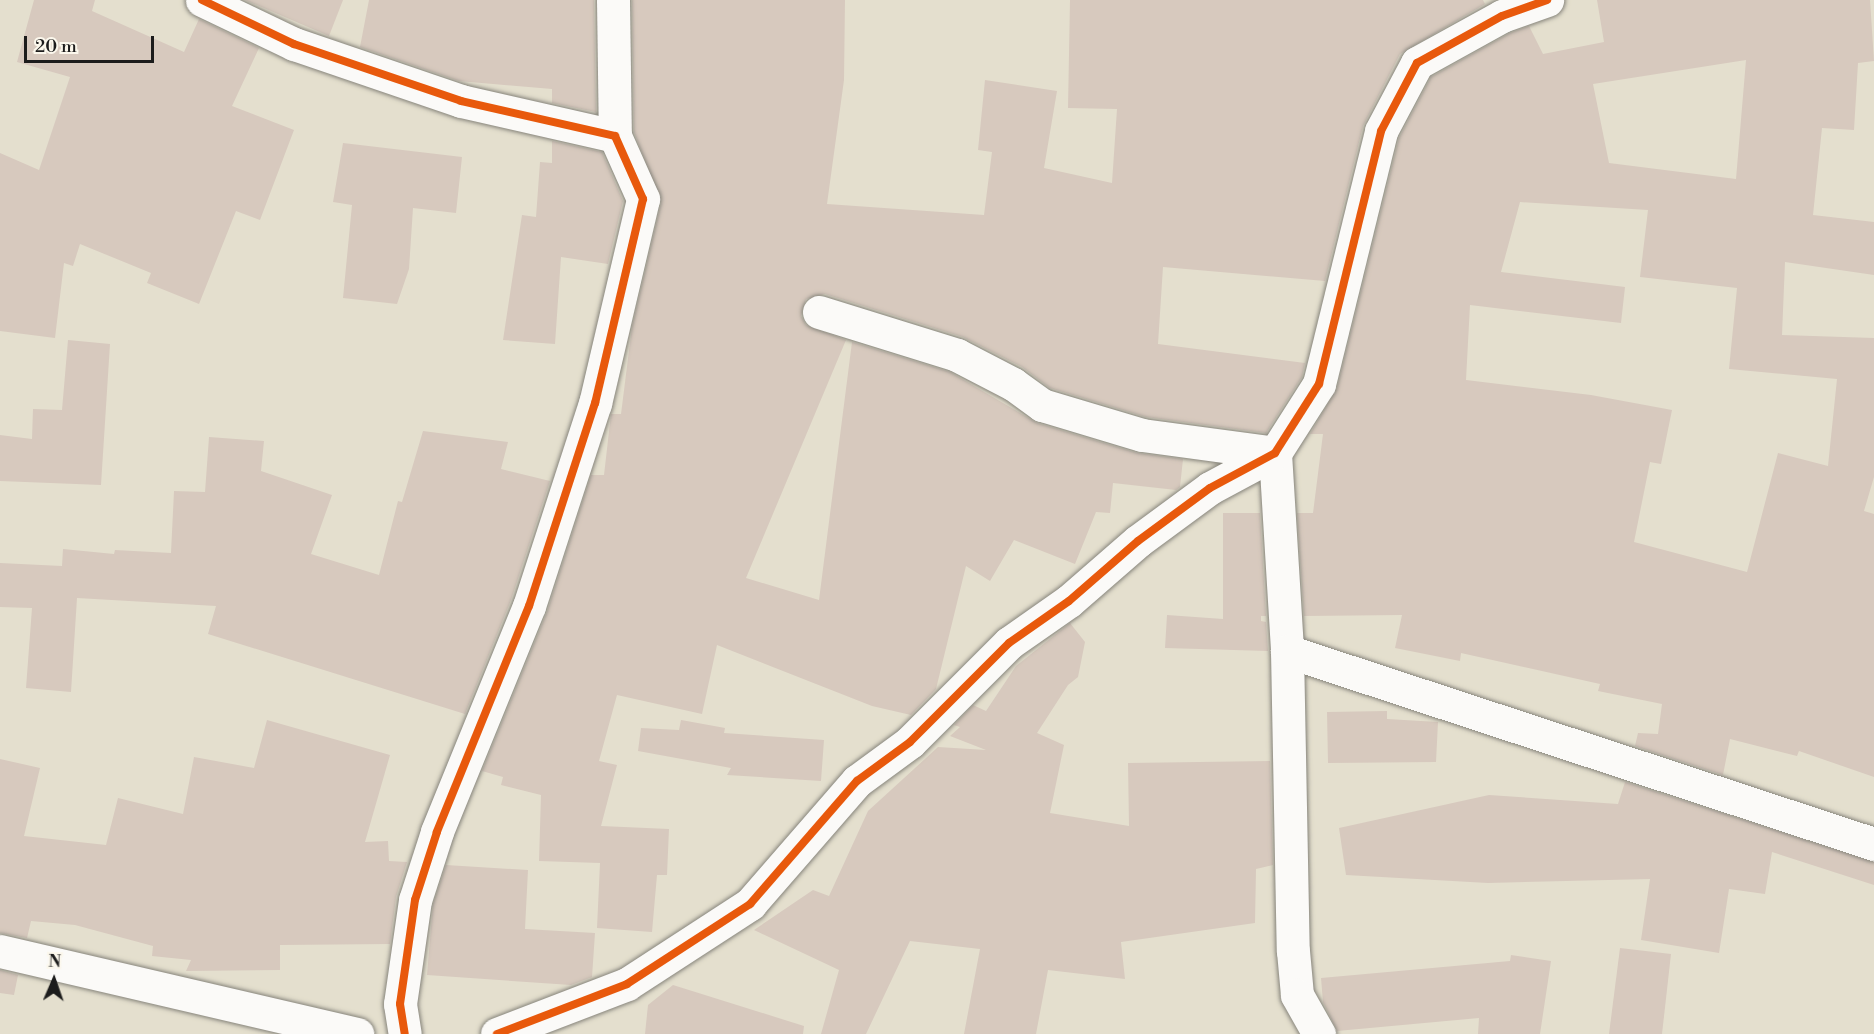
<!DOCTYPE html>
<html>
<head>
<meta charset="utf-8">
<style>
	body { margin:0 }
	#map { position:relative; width:1874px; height:1034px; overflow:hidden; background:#e4dfce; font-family:"Libre Bodoni",serif }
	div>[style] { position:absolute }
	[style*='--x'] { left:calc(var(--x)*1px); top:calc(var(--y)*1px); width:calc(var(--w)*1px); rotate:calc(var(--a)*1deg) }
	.building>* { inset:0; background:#d7c9be }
	.roads { filter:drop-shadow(0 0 2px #86847b) drop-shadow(0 0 2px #86847b) }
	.street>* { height:33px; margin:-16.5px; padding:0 16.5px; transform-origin:16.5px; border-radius:16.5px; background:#fbfaf8 }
	.cycleway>* { height:8px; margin:-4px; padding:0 4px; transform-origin:4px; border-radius:4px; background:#e8590c }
	span { translate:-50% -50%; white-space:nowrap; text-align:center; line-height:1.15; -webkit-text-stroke:6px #fbf7ec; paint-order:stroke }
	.north { position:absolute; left:24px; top:950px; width:60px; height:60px; -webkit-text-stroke:4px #fbf7ec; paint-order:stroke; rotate:2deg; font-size:16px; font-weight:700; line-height:24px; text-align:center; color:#1c1c1c }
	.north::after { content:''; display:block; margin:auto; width:21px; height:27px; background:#1c1c1c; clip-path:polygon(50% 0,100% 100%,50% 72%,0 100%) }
	.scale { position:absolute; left:24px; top:36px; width:130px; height:27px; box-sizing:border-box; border:3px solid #1c1c1c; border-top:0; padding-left:8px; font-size:18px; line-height:21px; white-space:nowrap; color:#1c1c1c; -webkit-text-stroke:4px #fbf7ec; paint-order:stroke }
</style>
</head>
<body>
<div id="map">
	<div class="building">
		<i style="clip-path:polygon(34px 0,95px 0,92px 11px,184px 52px,199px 19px,259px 48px,232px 106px,294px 130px,260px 220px,236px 211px,199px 304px,147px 283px,151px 273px,80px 244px,73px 266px,64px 263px,55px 338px,0 331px,0 153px,39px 170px,70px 77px,17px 62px)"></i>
		<i style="clip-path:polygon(245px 0,343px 0,329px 36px)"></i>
		<i style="clip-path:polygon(369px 0,594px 0,596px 112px,552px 103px,552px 89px,459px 81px,360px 47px)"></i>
		<i style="clip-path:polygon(632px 0,845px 0,844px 80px,827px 204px,984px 215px,992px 152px,978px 150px,985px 80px,1057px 91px,1044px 168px,1112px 183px,1117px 109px,1068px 108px,1070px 0,1483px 0,1485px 4px,1400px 54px,1363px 126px,1325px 281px,1163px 267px,1158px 344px,1305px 363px,1302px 377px,1266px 433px,1146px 417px,1050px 388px,1022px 367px,963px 337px,825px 294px,806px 299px,801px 316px,806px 325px,846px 340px,746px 578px,819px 600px,852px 342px,950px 372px,1037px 423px,1137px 453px,1183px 459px,1180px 487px,1176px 490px,1113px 483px,1110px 513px,1096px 512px,1075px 564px,1014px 540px,990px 581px,966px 566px,936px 689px,911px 715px,872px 706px,717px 645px,702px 714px,617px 695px,599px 761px,617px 765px,601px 826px,669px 829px,667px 875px,657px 875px,652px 932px,597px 928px,600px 863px,539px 861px,541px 795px,501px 785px,503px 777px,482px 771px,547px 612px,591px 475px,604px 475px,611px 414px,621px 414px,632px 327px,661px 203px,634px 132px)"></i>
		<i style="clip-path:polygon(evenodd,1597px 0,1870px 0,1874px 61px,1858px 63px,1854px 130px,1822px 128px,1813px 215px,1874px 222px,1874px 275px,1785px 262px,1782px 335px,1874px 338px,1874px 477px,1864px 511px,1874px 514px,1874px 777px,1799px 751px,1797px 756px,1730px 739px,1723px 775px,1635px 746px,1638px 733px,1658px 734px,1662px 704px,1598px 691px,1600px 684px,1461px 653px,1460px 661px,1395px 648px,1402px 615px,1304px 616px,1297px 513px,1313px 513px,1323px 434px,1310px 434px,1337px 388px,1399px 138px,1431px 77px,1510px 33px,1529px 26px,1543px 54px,1604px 42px,1597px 0,1746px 60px,1736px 179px,1609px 163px,1593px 84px,1746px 60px,1597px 0,1520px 202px,1648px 210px,1640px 277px,1737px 288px,1729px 369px,1837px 379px,1828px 466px,1778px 453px,1747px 572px,1634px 542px,1650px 462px,1661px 464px,1672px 410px,1591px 395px,1466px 380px,1470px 305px,1621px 323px,1625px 287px,1501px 272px,1520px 202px)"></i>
		<i style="clip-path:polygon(552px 141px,602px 152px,623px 201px,608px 264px,561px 257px,555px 344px,503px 340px,522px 215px,536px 217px,540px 162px,552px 163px)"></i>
		<i style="clip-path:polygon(343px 143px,462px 157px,456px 213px,413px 208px,409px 269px,397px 304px,343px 298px,352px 205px,333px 202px)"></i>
		<i style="clip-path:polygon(68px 340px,110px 344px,101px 485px,0 481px,0 435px,32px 439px,33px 409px,62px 410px)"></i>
		<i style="clip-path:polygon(423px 431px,508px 442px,501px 469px,550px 481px,511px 600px,465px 714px,208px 634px,216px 606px,77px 598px,71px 692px,26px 688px,32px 608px,0 607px,0 563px,62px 566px,63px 549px,114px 554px,115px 550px,171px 553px,174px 491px,205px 492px,209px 437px,264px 441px,261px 471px,332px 495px,311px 554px,379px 575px,398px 501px,402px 502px)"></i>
		<i style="clip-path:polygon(1223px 513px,1260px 513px,1266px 616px,1261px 616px,1261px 621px,1266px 622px,1268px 651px,1165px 648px,1167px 615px,1223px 619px)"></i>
		<i style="clip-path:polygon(1070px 623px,1085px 642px,1078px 677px,1068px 685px,1037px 733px,1064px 745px,1050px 813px,1129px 826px,1128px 763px,1270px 761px,1273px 865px,1256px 869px,1255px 923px,1121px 942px,1125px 979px,1048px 970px,1036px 1034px,964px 1034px,980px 949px,910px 941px,866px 1034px,821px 1034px,839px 970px,754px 930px,813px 890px,829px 896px,868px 811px,938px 747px,986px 750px,950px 736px,960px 727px,954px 725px,973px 705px,986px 711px,1016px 666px)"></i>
		<i style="clip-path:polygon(1387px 711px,1387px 719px,1438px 722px,1436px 762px,1328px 763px,1327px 712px)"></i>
		<i style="clip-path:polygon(267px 720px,390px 755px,365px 842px,388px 841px,389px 861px,407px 862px,396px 897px,390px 944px,280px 945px,280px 970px,186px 971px,191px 960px,152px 956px,153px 946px,75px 925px,31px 921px,27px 938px,0 933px,0 759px,40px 768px,24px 836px,106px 845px,118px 798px,183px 814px,194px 757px,254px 768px)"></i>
		<i style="clip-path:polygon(681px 720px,725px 728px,724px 733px,824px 740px,821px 781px,727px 775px,731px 768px,638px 751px,641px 728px,679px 730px)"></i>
		<i style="clip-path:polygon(1625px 782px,1874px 862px,1874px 885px,1772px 852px,1765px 894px,1729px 889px,1719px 953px,1641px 940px,1650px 879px,1488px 883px,1346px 875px,1339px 828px,1489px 795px,1618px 804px)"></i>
		<i style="clip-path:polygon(446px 865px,528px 870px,525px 929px,595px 933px,592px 977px,571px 985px,427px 975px,433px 904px)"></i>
		<i style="clip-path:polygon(1620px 948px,1671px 954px,1662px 1034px,1609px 1034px)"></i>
		<i style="clip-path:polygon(1511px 955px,1551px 961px,1540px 1034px,1478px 1034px,1479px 1018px,1337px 1031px,1323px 1002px,1321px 978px,1510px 961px)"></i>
		<i style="clip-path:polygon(0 970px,18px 975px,14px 995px,0 993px)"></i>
		<i style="clip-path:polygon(673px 985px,804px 1026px,803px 1034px,645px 1034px,648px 1005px)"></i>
	</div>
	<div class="roads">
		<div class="street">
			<i style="--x:202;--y:0;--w:102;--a:25.6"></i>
			<i style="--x:294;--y:44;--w:176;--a:18.8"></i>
			<i style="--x:461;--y:101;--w:158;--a:12.8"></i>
			<i style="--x:615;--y:136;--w:69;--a:66"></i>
			<i style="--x:643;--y:199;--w:210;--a:103.2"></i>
			<i style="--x:595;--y:403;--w:213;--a:108"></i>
			<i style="--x:529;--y:606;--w:244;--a:112.2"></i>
			<i style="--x:437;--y:832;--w:71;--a:107.9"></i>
			<i style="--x:415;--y:900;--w:105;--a:98.2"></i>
			<i style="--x:400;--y:1004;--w:30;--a:81"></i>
			<i style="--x:613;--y:0;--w:136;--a:89.2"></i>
			<i style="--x:819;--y:312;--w:145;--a:17.3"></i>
			<i style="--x:957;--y:355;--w:63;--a:27.4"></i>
			<i style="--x:1013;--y:384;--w:36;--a:36"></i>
			<i style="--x:1042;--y:405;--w:104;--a:16.7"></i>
			<i style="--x:1142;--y:435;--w:134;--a:7.7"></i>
			<i style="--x:1275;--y:453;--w:198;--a:86.5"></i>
			<i style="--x:1287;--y:651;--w:300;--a:88.9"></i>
			<i style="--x:1293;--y:951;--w:44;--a:84.8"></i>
			<i style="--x:1297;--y:995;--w:45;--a:60.6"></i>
			<i style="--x:1287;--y:651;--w:618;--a:18.2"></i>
			<i style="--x:0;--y:951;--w:367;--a:13.1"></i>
			<i style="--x:497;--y:1034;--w:139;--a:-21"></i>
			<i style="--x:627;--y:984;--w:147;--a:-33"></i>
			<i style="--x:750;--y:904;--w:163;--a:-49"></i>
			<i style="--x:857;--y:781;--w:66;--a:-36.3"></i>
			<i style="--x:910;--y:742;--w:140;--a:-45"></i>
			<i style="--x:1009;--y:643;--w:73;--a:-35"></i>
			<i style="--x:1069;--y:601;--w:91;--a:-41"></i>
			<i style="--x:1138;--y:541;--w:89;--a:-36.4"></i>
			<i style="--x:1210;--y:488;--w:74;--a:-28.3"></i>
			<i style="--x:1275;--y:453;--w:82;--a:-57.5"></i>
			<i style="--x:1319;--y:384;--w:260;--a:-76.2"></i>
			<i style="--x:1381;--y:131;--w:77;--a:-62.1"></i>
			<i style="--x:1417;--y:63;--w:97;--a:-28.9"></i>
			<i style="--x:1502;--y:16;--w:48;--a:-19.6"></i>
		</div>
	</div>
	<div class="cycleway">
		<i style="--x:202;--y:0;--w:102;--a:25.6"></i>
		<i style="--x:294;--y:44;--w:176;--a:18.8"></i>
		<i style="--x:461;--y:101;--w:158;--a:12.8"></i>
		<i style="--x:615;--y:136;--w:69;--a:66"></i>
		<i style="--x:643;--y:199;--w:210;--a:103.2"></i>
		<i style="--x:595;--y:403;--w:213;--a:108"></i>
		<i style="--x:529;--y:606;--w:244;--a:112.2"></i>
		<i style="--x:437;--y:832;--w:71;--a:107.9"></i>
		<i style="--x:415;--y:900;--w:105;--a:98.2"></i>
		<i style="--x:400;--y:1004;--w:30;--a:81"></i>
		<i style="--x:497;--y:1034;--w:139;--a:-21"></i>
		<i style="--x:627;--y:984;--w:147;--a:-33"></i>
		<i style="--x:750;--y:904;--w:163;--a:-49"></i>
		<i style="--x:857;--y:781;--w:66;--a:-36.3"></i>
		<i style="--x:910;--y:742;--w:140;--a:-45"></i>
		<i style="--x:1009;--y:643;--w:73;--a:-35"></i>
		<i style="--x:1069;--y:601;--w:91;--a:-41"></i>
		<i style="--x:1138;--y:541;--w:89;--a:-36.4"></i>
		<i style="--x:1210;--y:488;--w:74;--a:-28.3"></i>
		<i style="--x:1275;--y:453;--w:82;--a:-57.5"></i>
		<i style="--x:1319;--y:384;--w:260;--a:-76.2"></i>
		<i style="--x:1381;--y:131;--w:77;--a:-62.1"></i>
		<i style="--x:1417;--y:63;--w:97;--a:-28.9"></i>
		<i style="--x:1502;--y:16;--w:48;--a:-19.6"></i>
	</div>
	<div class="north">N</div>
	<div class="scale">20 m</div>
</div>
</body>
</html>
